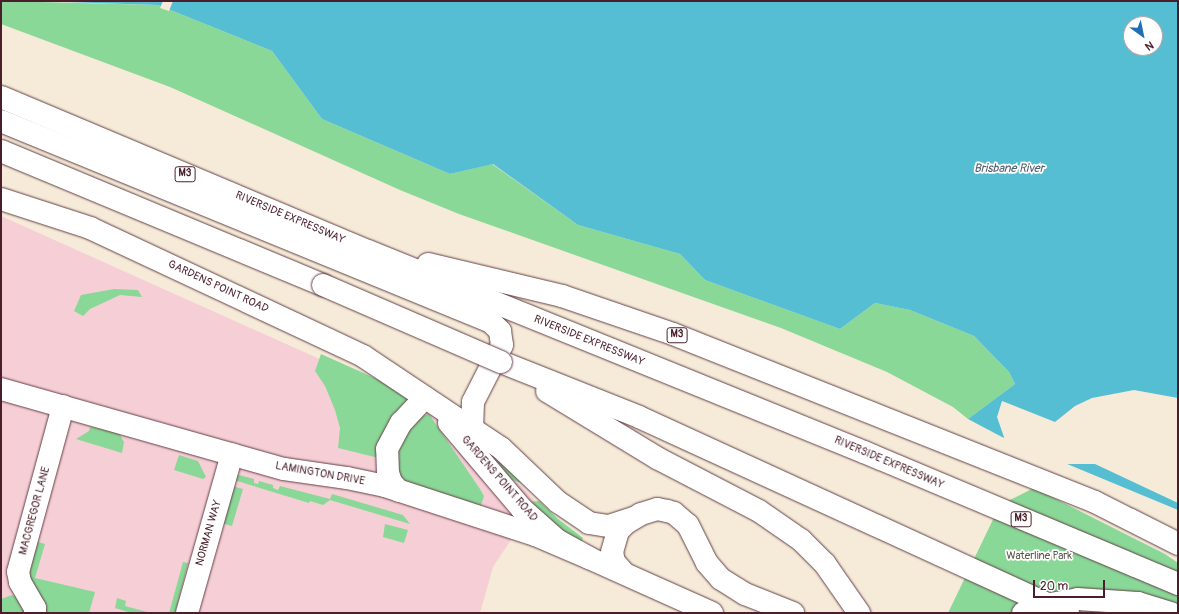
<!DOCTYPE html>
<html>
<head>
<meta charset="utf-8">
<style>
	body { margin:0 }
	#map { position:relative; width:1179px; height:614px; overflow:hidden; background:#f6ebd8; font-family:Pangolin,sans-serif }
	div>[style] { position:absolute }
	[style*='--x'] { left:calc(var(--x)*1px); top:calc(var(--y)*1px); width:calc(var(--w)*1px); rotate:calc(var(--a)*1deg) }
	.built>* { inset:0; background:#f6cfd6 }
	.green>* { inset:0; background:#89d897 }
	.water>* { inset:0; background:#55bed2 }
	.pier>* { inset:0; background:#f6ebd8 }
	.roads { filter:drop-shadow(0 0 1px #643e45) drop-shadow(0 0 1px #643e45) }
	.minor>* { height:22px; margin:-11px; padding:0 11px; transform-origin:11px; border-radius:11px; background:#fff }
	.highway>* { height:22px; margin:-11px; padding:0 11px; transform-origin:11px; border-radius:11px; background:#fff }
	.bridges { filter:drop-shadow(0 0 1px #643e45) drop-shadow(0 0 1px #643e45) }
	.highway-bridge>* { height:22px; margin:-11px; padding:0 11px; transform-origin:11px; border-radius:11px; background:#fff }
	span { translate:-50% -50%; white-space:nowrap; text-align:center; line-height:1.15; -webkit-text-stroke:3.5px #fff; paint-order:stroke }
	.shield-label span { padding:1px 3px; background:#fff; border:1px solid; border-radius:3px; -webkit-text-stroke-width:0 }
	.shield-label { font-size:10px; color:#4a1f2b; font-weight:700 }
	.street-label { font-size:11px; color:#4a1f2b }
	.park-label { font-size:11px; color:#5d564b }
	.water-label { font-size:12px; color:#4e5f6e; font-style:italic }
	.frame { position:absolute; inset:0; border:2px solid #4a1f2b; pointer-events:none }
	.north { position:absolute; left:1123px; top:16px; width:40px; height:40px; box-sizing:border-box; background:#fff; border:1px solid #b7a5aa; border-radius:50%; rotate:147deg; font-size:11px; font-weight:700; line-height:16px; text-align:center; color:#4a1f2b }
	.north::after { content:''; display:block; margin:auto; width:14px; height:18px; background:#1f6fb2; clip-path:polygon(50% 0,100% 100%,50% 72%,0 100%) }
	.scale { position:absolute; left:1033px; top:580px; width:72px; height:18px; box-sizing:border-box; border:2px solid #4a1f2b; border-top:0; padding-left:5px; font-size:12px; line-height:14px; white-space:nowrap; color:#4a1f2b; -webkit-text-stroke:3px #fff; paint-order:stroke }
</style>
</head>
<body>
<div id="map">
	<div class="built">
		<i style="clip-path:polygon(1px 216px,460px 422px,536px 502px,493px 567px,480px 613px,1px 613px)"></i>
	</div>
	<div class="green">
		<i style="clip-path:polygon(1px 1px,158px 5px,272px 51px,322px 119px,450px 174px,492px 164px,578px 225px,680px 254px,705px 280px,840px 329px,875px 303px,910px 310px,974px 336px,1009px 372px,1015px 384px,968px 419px,953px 407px,887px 372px,781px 328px,459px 214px,400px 190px,170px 87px,1px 24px)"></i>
		<i style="clip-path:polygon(114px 289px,138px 290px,142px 297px,120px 295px,90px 309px,83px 316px,74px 311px,81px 295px)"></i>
		<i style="clip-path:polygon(321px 354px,415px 396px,379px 458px,338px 448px,340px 428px,335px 410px,325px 386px,315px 371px)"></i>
		<i style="clip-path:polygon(429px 414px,480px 489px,484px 496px,480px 508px,401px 483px,395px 460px,400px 445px,419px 417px)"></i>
		<i style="clip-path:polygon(90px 427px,119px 433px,124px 442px,122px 453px,76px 439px,89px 431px)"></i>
		<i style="clip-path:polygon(179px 455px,198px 461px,206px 477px,203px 479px,174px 470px)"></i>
		<i style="clip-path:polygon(493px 460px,502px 462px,524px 484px,510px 479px)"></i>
		<i style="clip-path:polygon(239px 475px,254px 479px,254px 483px,258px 484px,259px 481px,273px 485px,273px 488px,278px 490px,280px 486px,330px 499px,332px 494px,403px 515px,410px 524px,330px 500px,323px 505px,310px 501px,309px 503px,234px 480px)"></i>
		<i style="clip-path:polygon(232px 486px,243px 489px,232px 526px,221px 523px)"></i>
		<i style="clip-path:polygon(1034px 488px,1165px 554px,1178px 563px,1178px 613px,948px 613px,1000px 505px)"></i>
		<i style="clip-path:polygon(539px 501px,558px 519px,583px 538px,582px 542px,577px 543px,528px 502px)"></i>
		<i style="clip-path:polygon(385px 524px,408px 530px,404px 543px,383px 537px)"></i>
		<i style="clip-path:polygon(35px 541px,45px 544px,35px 578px,95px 592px,89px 613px,43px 613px,28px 575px)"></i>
		<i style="clip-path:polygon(183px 562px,188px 563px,175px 613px,169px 613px)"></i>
		<i style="clip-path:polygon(12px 595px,17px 596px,28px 613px,1px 613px,1px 599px)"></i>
		<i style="clip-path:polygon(117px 598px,126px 601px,125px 606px,151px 613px,132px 613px,115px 608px)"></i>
	</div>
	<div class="water">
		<i style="clip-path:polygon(evenodd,32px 1px,1178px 1px,1178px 510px,1002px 437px,968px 419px,1015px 384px,1009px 372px,974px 336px,910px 310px,875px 303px,840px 329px,705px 280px,680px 254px,578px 225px,493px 164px,450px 174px,322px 119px,272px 51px,158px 5px,32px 1px,1131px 24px,1155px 24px,1155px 48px,1131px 48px,1131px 24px)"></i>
	</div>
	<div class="pier">
		<i style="clip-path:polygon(163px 1px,173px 1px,169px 11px,160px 8px)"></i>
		<i style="clip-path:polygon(1134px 390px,1178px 398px,1178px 503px,1095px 464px,1064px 464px,1005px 440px,997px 417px,1002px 401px,1055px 422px,1075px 406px,1092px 398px)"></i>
	</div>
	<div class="roads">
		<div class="minor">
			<i style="--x:1;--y:121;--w:530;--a:22.3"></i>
			<i style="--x:491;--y:322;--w:13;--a:45"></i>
			<i style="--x:500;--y:331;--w:14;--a:82"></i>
			<i style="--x:502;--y:345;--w:64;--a:117"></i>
			<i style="--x:473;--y:402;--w:27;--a:92"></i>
			<i style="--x:1;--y:199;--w:94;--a:18"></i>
			<i style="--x:90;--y:228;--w:302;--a:25.1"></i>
			<i style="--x:363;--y:356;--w:166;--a:33.7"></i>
			<i style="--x:501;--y:448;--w:79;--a:43.5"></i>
			<i style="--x:558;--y:502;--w:37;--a:34"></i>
			<i style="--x:589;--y:523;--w:20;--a:9"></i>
			<i style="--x:609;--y:526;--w:25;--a:-18"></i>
			<i style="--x:1;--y:389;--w:294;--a:15.8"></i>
			<i style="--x:284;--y:469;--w:64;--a:8.1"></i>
			<i style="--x:347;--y:478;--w:39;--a:12"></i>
			<i style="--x:385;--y:486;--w:158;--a:18.1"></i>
			<i style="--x:535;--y:535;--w:59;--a:23.1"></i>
			<i style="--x:449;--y:423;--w:113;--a:49.7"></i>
			<i style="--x:522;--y:509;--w:47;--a:41.5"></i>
			<i style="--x:557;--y:540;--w:37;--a:29"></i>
			<i style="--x:589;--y:558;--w:135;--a:24.1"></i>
			<i style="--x:399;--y:491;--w:12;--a:-132"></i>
			<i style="--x:391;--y:482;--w:9;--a:-108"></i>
			<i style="--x:388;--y:473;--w:24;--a:-92"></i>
			<i style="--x:387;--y:449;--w:30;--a:-62"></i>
			<i style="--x:401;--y:423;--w:35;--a:-47"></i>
			<i style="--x:624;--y:573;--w:15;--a:-132"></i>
			<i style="--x:614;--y:562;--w:10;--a:-101"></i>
			<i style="--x:612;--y:552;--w:22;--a:-74"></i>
			<i style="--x:618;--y:531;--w:11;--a:-45"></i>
			<i style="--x:626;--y:523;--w:17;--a:-31"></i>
			<i style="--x:641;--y:514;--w:17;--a:-17"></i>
			<i style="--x:657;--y:509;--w:10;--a:11"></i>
			<i style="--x:667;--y:511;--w:7;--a:16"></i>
			<i style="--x:674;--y:513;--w:18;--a:41"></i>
			<i style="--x:688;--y:525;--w:42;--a:63.4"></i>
			<i style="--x:707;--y:563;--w:21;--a:49"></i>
			<i style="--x:721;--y:579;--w:28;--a:32"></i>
			<i style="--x:745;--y:594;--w:52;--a:21.6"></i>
			<i style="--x:35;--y:613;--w:5;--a:-90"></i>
			<i style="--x:35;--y:608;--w:30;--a:-120"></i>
			<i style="--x:20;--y:582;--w:10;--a:-101"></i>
			<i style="--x:18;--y:572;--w:172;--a:-74.8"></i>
			<i style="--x:187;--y:613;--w:165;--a:-74.2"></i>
		</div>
		<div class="highway">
			<i style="--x:1;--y:97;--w:398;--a:22.8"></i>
			<i style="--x:368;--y:251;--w:535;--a:22.06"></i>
			<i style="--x:864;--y:452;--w:341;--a:22.8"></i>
			<i style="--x:1;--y:151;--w:349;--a:22.6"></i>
			<i style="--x:428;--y:264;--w:138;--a:13.4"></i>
			<i style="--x:562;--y:296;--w:117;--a:18.9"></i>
			<i style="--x:673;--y:334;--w:454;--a:21.7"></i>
			<i style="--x:1095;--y:502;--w:93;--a:26.8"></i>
			<i style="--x:501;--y:362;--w:149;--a:21.7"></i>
			<i style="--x:639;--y:417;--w:472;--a:24.6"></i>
			<i style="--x:547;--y:391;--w:129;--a:31.3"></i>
			<i style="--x:657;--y:458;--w:115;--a:27.5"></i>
			<i style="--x:759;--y:511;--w:51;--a:34.6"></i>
			<i style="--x:801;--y:540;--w:34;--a:45"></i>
			<i style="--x:825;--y:564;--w:60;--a:55.2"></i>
			<i style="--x:1023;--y:613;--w:17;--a:-24"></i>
			<i style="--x:1039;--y:606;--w:39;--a:-10"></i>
			<i style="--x:1077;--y:599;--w:61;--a:3.8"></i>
			<i style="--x:1138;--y:603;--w:34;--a:17"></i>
		</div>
	</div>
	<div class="bridges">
		<div class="highway-bridge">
			<i style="--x:323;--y:285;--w:194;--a:23.4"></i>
		</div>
	</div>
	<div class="shield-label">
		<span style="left:185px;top:174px">M3</span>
		<span style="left:677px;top:335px">M3</span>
		<span style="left:1021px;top:519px">M3</span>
	</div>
	<div class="street-label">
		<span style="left:290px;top:218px;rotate:23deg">RIVERSIDE EXPRESSWAY</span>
		<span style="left:218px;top:287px;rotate:25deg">GARDENS POINT ROAD</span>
		<span style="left:589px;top:341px;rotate:22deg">RIVERSIDE EXPRESSWAY</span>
		<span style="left:889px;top:463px;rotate:23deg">RIVERSIDE EXPRESSWAY</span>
		<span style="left:320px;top:474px;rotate:10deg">LAMINGTON DRIVE</span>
		<span style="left:499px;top:479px;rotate:49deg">GARDENS POINT ROAD</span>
		<span style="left:35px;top:511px;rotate:-75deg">MACGREGOR LANE</span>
		<span style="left:209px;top:533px;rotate:-74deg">NORMAN WAY</span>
	</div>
	<div class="park-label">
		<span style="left:1039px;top:556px">Waterline Park</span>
	</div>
	<div class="water-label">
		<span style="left:1009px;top:169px">Brisbane River</span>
	</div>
	<div class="frame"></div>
	<div class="north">N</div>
	<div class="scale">20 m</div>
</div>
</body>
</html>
